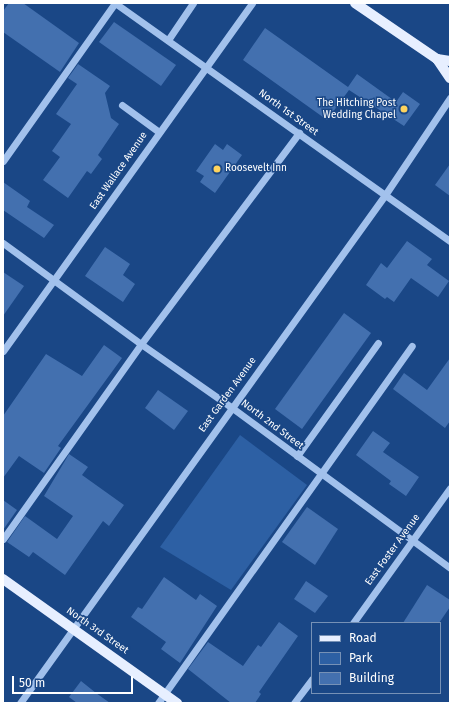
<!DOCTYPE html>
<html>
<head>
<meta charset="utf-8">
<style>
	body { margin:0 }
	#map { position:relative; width:453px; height:706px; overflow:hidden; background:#1a4786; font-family:"Fira Sans",sans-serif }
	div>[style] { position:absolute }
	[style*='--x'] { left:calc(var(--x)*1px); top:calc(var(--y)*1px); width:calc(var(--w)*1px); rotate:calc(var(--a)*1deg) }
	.green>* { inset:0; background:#2d60a4 }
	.building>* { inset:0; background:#4370af }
	.minor>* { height:7px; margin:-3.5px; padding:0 3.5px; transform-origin:3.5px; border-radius:3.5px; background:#a2c1ec }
	.major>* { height:10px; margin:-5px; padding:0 5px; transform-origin:5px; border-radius:5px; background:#e7efff }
	.dots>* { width:11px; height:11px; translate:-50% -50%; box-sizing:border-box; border:2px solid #1a4786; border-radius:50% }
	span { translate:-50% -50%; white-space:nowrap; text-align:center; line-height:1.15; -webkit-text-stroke:3px #1a4786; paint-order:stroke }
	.poi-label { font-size:10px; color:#fff }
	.right { translate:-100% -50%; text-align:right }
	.left { translate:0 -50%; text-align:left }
	.street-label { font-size:10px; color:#fff }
	.frame { position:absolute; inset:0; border:4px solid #fff; pointer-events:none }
	.legend { position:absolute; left:311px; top:622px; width:130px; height:72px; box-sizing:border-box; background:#1a4786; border:1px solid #7691b6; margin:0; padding:5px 7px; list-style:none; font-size:12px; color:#fff }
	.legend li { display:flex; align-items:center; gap:8px; height:20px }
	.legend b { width:20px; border:1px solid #7691b6 }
	.scale { position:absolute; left:12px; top:676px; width:121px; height:18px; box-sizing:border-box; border:2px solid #fff; border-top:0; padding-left:5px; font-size:12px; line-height:14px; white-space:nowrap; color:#fff; -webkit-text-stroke:3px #1a4786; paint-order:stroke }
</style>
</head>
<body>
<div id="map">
	<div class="green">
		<i style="clip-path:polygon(240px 435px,307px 485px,231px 590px,160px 547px)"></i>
	</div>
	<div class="building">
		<i style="clip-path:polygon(9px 3px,23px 3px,79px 43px,60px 72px,3px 32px,3px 11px)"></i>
		<i style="clip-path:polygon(114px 22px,176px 65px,161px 86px,99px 42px)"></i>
		<i style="clip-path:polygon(265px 28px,348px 87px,357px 74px,396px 102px,403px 92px,420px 104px,404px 126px,349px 90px,327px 120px,243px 60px)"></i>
		<i style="clip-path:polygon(78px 64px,110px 86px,105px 93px,111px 118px,119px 124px,98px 155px,102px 159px,91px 174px,87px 171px,68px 198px,43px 180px,60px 157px,52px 151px,71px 124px,56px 114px,77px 84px,68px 78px)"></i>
		<i style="clip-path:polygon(215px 144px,223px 150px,227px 144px,242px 155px,215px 193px,200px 182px,204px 176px,196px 171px)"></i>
		<i style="clip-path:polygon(450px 164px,450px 196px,435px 185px)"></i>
		<i style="clip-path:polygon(3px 182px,30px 201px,27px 207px,54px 225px,44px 238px,3px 210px)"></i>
		<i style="clip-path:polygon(407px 241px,432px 259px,427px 265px,449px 281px,438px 297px,411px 278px,394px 302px,387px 297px,385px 299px,366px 285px,381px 263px,387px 268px)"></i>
		<i style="clip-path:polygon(105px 247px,130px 264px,123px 275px,135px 284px,123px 302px,85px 276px)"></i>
		<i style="clip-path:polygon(3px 272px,24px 286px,3px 316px)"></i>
		<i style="clip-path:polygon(344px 313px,371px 333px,302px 429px,275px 409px)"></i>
		<i style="clip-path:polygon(104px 345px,122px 358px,58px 446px,61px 448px,44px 473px,19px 456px,3px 478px,3px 416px,46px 354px,82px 376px)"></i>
		<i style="clip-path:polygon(450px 358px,450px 421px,445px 428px,393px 389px,404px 373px,427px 390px)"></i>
		<i style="clip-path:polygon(158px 390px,188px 411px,174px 430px,145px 408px)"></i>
		<i style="clip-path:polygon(373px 431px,390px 443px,383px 452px,419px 477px,406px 496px,389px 484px,391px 481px,356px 455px)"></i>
		<i style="clip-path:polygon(69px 454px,88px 467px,82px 475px,124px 505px,109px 526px,103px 521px,65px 575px,33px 552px,29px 557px,7px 542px,25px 516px,57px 539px,73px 516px,44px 496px)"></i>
		<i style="clip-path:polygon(3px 500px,17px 510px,3px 530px)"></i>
		<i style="clip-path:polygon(307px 507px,338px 529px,315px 565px,282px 542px)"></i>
		<i style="clip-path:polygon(164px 577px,196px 600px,200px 594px,217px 606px,180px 663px,161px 649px,166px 642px,131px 617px,138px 607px,142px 609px)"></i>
		<i style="clip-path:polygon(306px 581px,328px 596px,315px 613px,294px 599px)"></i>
		<i style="clip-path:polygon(427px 585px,450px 600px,450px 607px,439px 623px,403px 623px)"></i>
		<i style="clip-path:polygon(279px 622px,298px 636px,259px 692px,261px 694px,255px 703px,231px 703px,188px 669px,208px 642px,243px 666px,258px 645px,261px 647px)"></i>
		<i style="clip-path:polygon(81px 681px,96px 693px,110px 703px,77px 703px,69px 697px)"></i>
	</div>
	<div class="minor">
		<i style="--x:115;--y:3;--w:411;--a:35.4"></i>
		<i style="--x:168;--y:40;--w:45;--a:-56"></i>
		<i style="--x:122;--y:105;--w:46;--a:36.1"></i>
		<i style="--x:3;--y:161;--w:194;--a:-54.7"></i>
		<i style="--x:3;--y:243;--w:171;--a:36.2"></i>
		<i style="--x:141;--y:344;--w:110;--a:35"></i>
		<i style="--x:231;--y:407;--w:272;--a:36.3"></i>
		<i style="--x:3;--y:351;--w:428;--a:-54.4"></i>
		<i style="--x:297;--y:456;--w:139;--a:-54.4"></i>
		<i style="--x:3;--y:539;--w:239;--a:-54.7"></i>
		<i style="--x:141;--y:344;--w:264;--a:-53.2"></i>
		<i style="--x:353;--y:623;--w:166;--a:-54.3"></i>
		<i style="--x:20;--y:703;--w:626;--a:-54.3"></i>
		<i style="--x:385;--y:195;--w:117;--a:-56.2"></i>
		<i style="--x:158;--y:703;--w:438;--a:-54.6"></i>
		<i style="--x:294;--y:703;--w:30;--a:-53"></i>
	</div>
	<div class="major">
		<i style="--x:355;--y:3;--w:99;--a:34.3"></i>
		<i style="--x:437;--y:59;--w:23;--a:56"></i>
		<i style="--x:437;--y:59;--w:13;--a:9"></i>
		<i style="--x:3;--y:579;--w:214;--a:35.5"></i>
	</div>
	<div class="dots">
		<i style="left:404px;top:109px;background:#fed35e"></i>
		<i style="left:217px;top:169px;background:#fed35e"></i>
	</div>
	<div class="poi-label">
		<span class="right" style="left:396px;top:109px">The Hitching Post<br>Wedding Chapel</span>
		<span class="left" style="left:225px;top:169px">Roosevelt Inn</span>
	</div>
	<div class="street-label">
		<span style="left:288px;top:113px;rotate:36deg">North 1st Street</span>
		<span style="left:119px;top:171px;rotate:-55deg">East Wallace Avenue</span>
		<span style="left:228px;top:395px;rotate:-54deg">East Garden Avenue</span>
		<span style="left:272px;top:425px;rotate:37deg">North 2nd Street</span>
		<span style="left:393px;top:550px;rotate:-54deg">East Foster Avenue</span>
		<span style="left:97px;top:631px;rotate:35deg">North 3rd Street</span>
	</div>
	<div class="frame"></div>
	<ul class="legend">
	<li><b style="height:5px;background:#e7efff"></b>Road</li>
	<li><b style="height:11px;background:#2d60a4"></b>Park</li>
	<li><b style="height:11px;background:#4370af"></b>Building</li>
	</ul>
	<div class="scale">50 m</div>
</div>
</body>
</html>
